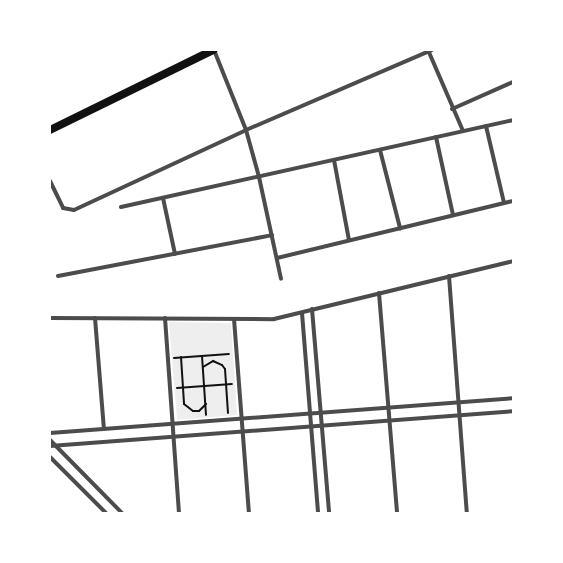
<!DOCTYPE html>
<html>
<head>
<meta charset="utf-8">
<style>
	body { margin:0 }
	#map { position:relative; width:563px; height:563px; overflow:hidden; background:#fff; font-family:Rubik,sans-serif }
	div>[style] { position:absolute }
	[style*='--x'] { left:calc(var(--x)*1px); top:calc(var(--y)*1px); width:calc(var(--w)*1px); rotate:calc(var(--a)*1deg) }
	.green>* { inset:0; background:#eee }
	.path>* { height:2px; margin:-1px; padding:0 1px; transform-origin:1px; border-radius:1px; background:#111 }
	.minor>* { height:4px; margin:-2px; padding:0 2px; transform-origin:2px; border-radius:2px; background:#4c4c4c }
	.secondary>* { height:8px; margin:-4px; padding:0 4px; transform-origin:4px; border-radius:4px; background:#111 }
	span { translate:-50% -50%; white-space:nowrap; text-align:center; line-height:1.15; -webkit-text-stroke:3px #fff; paint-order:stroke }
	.frame { position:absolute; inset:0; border:51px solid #fff; pointer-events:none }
</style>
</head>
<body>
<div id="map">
	<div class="green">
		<i style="clip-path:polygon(169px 322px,231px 323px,237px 415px,177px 420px)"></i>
	</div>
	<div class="path">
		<i style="--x:202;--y:356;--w:59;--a:86.1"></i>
		<i style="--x:181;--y:357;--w:47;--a:86.3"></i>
		<i style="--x:184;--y:404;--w:11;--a:38"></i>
		<i style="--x:193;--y:411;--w:6;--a:0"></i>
		<i style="--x:199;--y:411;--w:10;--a:-45"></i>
		<i style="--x:174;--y:358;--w:55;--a:-4.2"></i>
		<i style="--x:203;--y:367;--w:12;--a:-31"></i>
		<i style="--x:213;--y:361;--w:10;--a:24"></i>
		<i style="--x:222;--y:365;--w:5;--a:53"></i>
		<i style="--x:225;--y:369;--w:44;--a:86.1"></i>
		<i style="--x:177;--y:388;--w:55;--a:-4.2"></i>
	</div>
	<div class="minor">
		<i style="--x:214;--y:50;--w:86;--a:68.2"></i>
		<i style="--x:246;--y:130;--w:49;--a:74.5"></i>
		<i style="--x:259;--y:177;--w:104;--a:77.8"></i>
		<i style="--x:428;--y:50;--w:88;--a:66.6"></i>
		<i style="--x:452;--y:109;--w:67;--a:-23.9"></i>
		<i style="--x:486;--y:126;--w:79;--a:76.8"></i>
		<i style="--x:436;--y:137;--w:80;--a:77.7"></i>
		<i style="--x:380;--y:150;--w:81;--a:75.6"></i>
		<i style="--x:334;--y:160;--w:81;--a:79.4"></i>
		<i style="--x:50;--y:181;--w:30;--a:64"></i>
		<i style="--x:63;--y:208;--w:11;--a:10"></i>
		<i style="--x:74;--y:210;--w:190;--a:-24.9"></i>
		<i style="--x:246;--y:130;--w:202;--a:-23.3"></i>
		<i style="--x:163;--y:198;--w:57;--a:77.9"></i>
		<i style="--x:121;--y:207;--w:402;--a:-12.5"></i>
		<i style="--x:277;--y:258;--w:243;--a:-13.6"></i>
		<i style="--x:58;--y:276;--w:218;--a:-10.8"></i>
		<i style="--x:449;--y:276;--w:238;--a:85.7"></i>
		<i style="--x:379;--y:293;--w:221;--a:85.3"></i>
		<i style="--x:312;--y:309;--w:205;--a:85.2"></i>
		<i style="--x:302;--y:313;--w:201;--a:85.4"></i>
		<i style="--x:50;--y:318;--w:224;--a:0.3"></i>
		<i style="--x:274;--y:319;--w:246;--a:-13.6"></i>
		<i style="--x:95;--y:318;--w:111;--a:85.4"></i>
		<i style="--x:165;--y:318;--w:196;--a:85.9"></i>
		<i style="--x:234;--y:319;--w:195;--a:85.6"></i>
		<i style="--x:50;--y:433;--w:464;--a:-4.3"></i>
		<i style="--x:50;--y:440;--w:103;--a:45.4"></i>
		<i style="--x:50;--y:446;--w:464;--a:-4.3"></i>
		<i style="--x:50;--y:457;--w:79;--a:45"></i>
	</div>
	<div class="secondary">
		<i style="--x:50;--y:130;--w:182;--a:-26.1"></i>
	</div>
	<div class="frame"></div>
</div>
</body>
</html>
